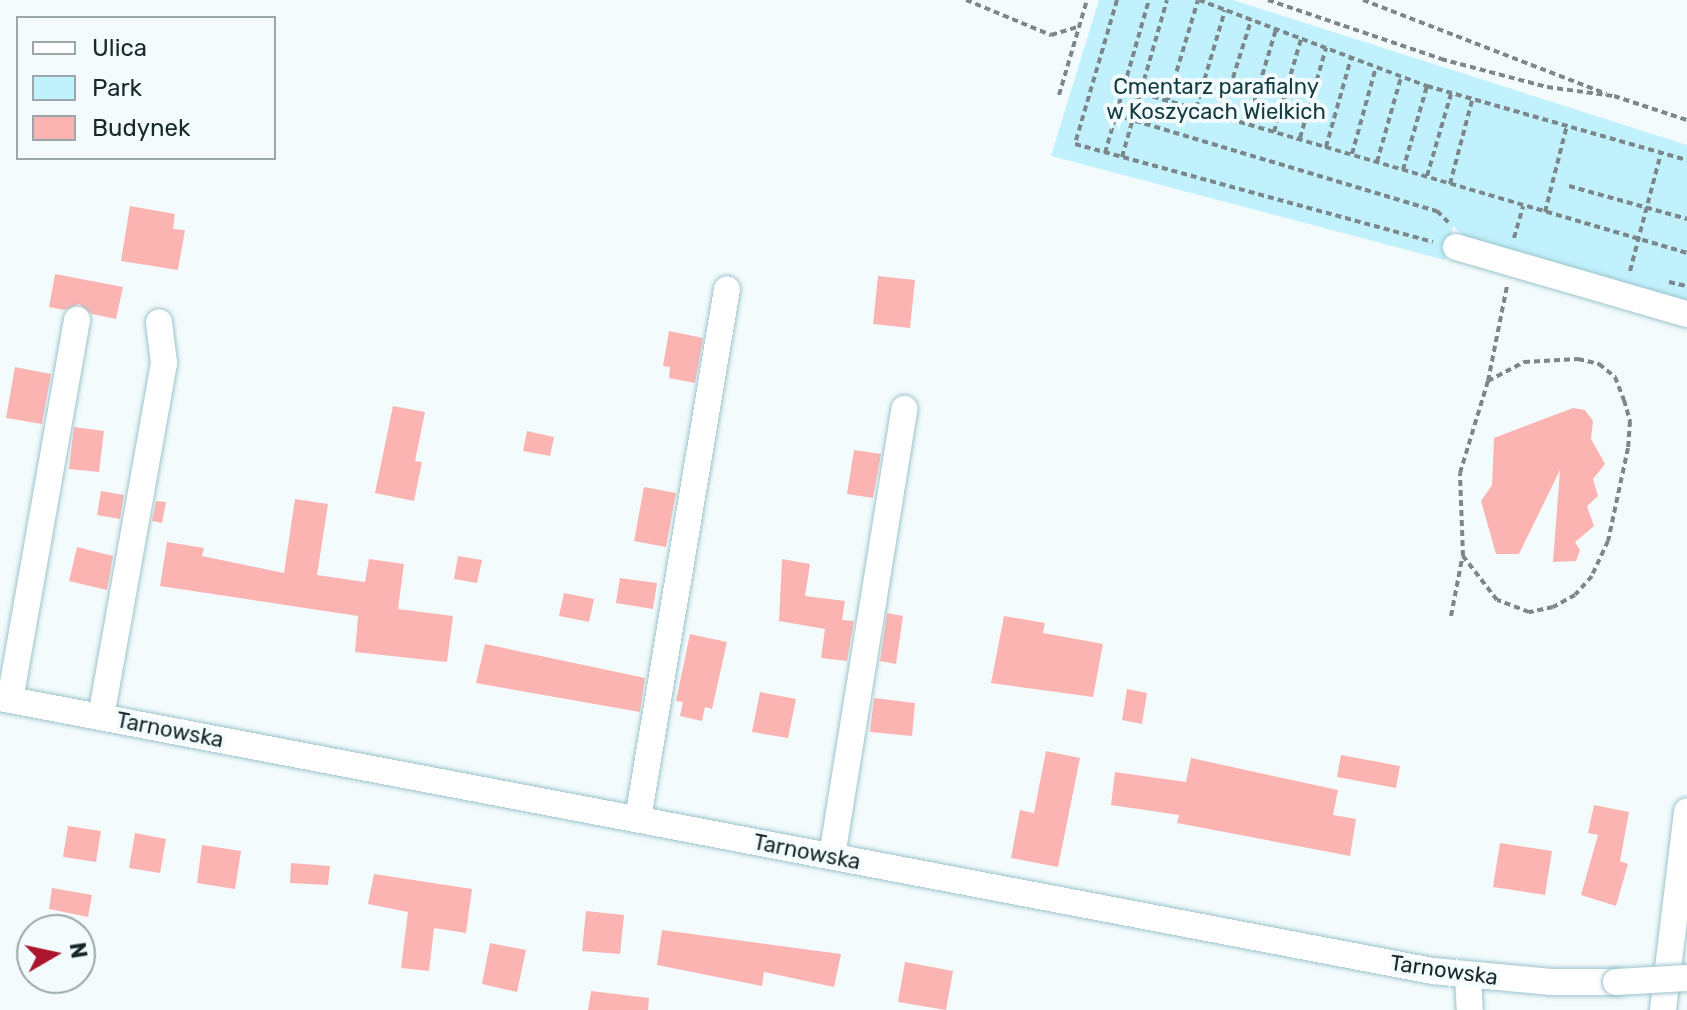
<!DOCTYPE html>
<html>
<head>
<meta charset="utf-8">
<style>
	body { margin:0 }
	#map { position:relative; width:1687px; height:1010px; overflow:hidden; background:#f3fbfc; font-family:Rubik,sans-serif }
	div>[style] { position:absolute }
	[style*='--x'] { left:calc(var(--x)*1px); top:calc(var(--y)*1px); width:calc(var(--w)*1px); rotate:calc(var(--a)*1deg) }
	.green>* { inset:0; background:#c1f1fc }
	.building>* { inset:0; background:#fbb4b2 }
	.path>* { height:4px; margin-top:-2px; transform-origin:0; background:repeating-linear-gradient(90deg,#7b878a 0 6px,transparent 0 10px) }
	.roads { filter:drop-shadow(0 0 2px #9cc4cc) drop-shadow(0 0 2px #9cc4cc) }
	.minor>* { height:26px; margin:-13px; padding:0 13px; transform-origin:13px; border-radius:13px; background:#fff }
	.bridges { filter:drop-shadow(0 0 2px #9cc4cc) drop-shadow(0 0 2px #9cc4cc) }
	.minor-bridge>* { height:26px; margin:-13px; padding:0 13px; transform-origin:13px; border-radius:13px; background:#fff }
	span { translate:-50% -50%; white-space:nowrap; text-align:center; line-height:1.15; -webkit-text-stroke:8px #f3fbfc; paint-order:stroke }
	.park-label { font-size:22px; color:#123a41 }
	.street-label { font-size:22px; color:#18282b }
	.legend { position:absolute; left:16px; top:16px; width:260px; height:144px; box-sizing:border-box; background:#f3fbfc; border:2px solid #9ba7a8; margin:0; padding:10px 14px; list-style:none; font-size:24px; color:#18282b }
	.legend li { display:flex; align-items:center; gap:16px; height:40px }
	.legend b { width:40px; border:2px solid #9ba7a8 }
	.north { position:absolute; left:16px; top:914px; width:80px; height:80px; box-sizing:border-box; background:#f3fbfc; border:2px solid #9ba7a8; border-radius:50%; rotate:81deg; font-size:22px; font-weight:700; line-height:32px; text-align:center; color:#18282b }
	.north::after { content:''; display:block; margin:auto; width:28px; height:36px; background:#ab152d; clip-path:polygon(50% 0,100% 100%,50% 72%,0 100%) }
</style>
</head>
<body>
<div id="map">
	<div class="green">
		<i style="clip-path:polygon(1099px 0,1233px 0,1687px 145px,1687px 303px,1469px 240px,1453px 226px,1445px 260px,1051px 156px)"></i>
	</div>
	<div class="building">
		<i style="clip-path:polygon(130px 206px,175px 214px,173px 229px,185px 230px,178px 270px,121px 261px)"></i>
		<i style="clip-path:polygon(55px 274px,123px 287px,116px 319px,92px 314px,79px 304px,65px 310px,49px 307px)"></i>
		<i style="clip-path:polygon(878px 276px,915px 280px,910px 328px,873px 324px)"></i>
		<i style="clip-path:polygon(669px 331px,703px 338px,695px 383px,669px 378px,670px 367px,663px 366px)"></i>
		<i style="clip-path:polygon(15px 367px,51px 374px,42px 424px,6px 418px)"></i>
		<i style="clip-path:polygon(393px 406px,425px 412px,415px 461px,422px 462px,414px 501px,375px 493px)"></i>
		<i style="clip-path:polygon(1573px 408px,1585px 410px,1593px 421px,1591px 439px,1605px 464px,1593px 479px,1598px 496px,1587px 506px,1594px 526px,1575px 542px,1580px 550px,1576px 561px,1553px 562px,1560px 470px,1519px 554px,1496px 554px,1481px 501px,1492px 485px,1494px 438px)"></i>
		<i style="clip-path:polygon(74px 427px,104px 431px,99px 472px,69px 469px)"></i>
		<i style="clip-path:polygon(527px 431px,554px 437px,550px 456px,523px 451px)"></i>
		<i style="clip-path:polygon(854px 450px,881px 454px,873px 498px,847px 494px)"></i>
		<i style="clip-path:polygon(644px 487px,676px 493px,666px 547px,634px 541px)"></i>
		<i style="clip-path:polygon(101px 491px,124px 495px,120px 519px,97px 515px)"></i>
		<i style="clip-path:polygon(295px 499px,328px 504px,317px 575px,365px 582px,369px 559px,404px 564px,398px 609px,453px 616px,447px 662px,355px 652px,358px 616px,160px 586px,167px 542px,204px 548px,202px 556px,284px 573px)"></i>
		<i style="clip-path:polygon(156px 501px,166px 502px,162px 523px,152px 521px)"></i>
		<i style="clip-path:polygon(77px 547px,113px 556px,107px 590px,69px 581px)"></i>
		<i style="clip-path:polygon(458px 556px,482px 560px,477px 583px,454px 579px)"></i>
		<i style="clip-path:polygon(782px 559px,810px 564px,805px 596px,845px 601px,842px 620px,854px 621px,847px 661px,821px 658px,825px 629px,779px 621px)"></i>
		<i style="clip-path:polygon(620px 578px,657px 583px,653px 609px,616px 603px)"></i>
		<i style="clip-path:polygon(564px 593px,594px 599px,589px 622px,559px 616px)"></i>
		<i style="clip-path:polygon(887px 613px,903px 616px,896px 664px,880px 661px)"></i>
		<i style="clip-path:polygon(1004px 616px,1045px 623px,1043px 633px,1103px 644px,1093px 697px,991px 683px)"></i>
		<i style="clip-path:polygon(690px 634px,727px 642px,712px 709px,705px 707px,702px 721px,680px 716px,683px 702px,676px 701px)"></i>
		<i style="clip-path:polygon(485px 644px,645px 678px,640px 712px,476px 683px)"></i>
		<i style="clip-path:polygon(1127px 689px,1147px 693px,1142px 724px,1122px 720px)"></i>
		<i style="clip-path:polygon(760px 692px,796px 699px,788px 738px,752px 732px)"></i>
		<i style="clip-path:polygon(874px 698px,915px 703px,912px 736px,870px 732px)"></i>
		<i style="clip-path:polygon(1046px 751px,1080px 758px,1058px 867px,1011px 858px,1020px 810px,1034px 813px)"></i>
		<i style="clip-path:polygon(1341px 755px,1400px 766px,1396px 788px,1337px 777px)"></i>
		<i style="clip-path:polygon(1191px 758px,1338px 790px,1333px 815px,1356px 819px,1350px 856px,1177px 823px,1179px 815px,1111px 805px,1115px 772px,1186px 782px)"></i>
		<i style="clip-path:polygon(1594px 805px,1629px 812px,1620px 861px,1628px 864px,1616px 906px,1581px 895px,1598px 835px,1588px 833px)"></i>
		<i style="clip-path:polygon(68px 826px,101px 831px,96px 862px,63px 857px)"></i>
		<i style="clip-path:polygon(135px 833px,166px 839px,160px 873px,129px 868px)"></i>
		<i style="clip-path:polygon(1500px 843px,1552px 851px,1545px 895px,1493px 887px)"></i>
		<i style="clip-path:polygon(202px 845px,241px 851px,235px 889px,197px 883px)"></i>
		<i style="clip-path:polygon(291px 863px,330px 866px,328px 885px,290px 883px)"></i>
		<i style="clip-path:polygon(374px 874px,472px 889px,466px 933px,434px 928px,429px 971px,401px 968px,408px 912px,368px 904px)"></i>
		<i style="clip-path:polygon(52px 888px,92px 895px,88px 917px,49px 909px)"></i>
		<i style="clip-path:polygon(586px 911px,624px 915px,620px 954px,582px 951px)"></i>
		<i style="clip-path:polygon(662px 930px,841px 954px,834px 987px,764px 972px,762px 986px,657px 965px)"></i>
		<i style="clip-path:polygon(490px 943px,526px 950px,517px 992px,482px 984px)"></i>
		<i style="clip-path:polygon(905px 962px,953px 971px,946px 1010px,898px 1002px)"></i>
		<i style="clip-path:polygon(591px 991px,649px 998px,648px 1010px,588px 1010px)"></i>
	</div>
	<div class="path">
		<i style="--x:966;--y:0;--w:92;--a:22.4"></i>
		<i style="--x:1051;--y:35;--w:28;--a:-17"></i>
		<i style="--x:1117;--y:0;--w:150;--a:106.3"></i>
		<i style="--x:1075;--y:144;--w:371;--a:15.3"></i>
		<i style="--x:1199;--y:0;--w:244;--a:20.7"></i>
		<i style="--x:1427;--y:86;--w:270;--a:15.9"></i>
		<i style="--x:1268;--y:0;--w:183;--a:18.8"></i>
		<i style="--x:1441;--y:59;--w:110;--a:14.8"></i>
		<i style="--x:1547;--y:87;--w:68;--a:7.7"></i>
		<i style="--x:1614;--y:96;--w:77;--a:18.2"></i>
		<i style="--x:1363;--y:0;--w:261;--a:21.1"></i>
		<i style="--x:1124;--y:88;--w:587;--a:16.33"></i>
		<i style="--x:1059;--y:95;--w:99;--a:-73.6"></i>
		<i style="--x:1168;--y:100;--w:104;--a:-73.3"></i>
		<i style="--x:1196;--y:108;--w:102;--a:-73.5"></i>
		<i style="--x:1116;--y:115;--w:335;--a:16.7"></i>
		<i style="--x:1437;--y:211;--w:20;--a:45"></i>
		<i style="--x:1221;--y:116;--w:101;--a:-72.6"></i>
		<i style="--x:1248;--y:123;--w:98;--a:-73.4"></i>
		<i style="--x:1274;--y:132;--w:97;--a:-73.8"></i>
		<i style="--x:1300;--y:138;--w:94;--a:-73.9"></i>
		<i style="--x:1326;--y:147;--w:92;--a:-74.3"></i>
		<i style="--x:1105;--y:153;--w:159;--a:-74"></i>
		<i style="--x:1352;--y:154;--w:90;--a:-74.6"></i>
		<i style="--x:1122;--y:157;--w:163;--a:-74"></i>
		<i style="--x:1377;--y:162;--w:88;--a:-74.2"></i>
		<i style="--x:1403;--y:170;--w:87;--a:-74.1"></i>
		<i style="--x:1427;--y:176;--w:85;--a:-73.7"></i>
		<i style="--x:1450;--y:184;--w:86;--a:-75.2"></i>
		<i style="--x:1569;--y:186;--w:123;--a:15.6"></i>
		<i style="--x:1545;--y:212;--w:90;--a:-75.8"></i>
		<i style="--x:1514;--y:238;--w:33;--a:-74"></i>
		<i style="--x:1630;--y:271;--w:122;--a:-75.3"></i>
		<i style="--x:1669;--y:282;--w:18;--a:13"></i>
		<i style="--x:1488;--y:381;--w:41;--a:-27.8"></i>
		<i style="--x:1524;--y:362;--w:54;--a:-3.2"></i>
		<i style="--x:1578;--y:359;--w:22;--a:13"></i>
		<i style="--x:1599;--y:364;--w:21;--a:39"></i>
		<i style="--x:1615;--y:377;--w:25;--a:69"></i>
		<i style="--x:1624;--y:400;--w:22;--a:74"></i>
		<i style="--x:1630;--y:421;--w:27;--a:94"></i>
		<i style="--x:1628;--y:448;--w:95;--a:102.1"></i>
		<i style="--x:1608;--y:541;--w:38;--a:115"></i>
		<i style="--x:1592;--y:576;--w:25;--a:132"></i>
		<i style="--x:1575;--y:595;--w:25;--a:151"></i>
		<i style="--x:1553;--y:607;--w:25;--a:168"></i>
		<i style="--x:1529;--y:612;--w:34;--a:-159"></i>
		<i style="--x:1497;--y:600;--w:56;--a:-127.7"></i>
		<i style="--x:1463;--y:556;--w:83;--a:-92.1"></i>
		<i style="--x:1460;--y:473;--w:96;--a:-73.1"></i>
		<i style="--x:1488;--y:381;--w:97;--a:-78.7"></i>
		<i style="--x:1451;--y:616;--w:58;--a:-79.1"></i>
	</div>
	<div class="roads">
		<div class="minor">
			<i style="--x:1456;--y:247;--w:241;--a:16.2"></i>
			<i style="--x:0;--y:698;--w:1459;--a:10.79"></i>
			<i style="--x:1433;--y:971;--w:119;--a:5.3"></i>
			<i style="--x:1551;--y:982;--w:65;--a:0"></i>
			<i style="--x:10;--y:700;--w:386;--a:-80"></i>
			<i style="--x:101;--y:717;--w:360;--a:-79.9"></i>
			<i style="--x:164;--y:363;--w:41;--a:-97"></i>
			<i style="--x:638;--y:819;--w:537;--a:-80.47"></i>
			<i style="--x:832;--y:856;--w:453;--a:-80.8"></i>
			<i style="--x:1468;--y:976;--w:34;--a:87"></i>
			<i style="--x:1663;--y:1010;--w:200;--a:-83.1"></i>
		</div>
	</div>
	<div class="bridges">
		<div class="minor-bridge">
			<i style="--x:1616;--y:982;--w:71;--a:-3.2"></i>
		</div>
	</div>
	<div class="park-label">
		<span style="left:1216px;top:99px">Cmentarz parafialny<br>w Koszycach Wielkich</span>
	</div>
	<div class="street-label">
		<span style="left:170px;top:730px;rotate:11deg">Tarnowska</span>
		<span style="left:807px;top:852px;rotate:11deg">Tarnowska</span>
		<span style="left:1444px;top:970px;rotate:8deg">Tarnowska</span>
	</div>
	<ul class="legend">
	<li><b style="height:10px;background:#fff"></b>Ulica</li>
	<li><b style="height:22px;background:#c1f1fc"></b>Park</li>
	<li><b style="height:22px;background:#fbb4b2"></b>Budynek</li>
	</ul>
	<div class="north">N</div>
</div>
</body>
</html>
